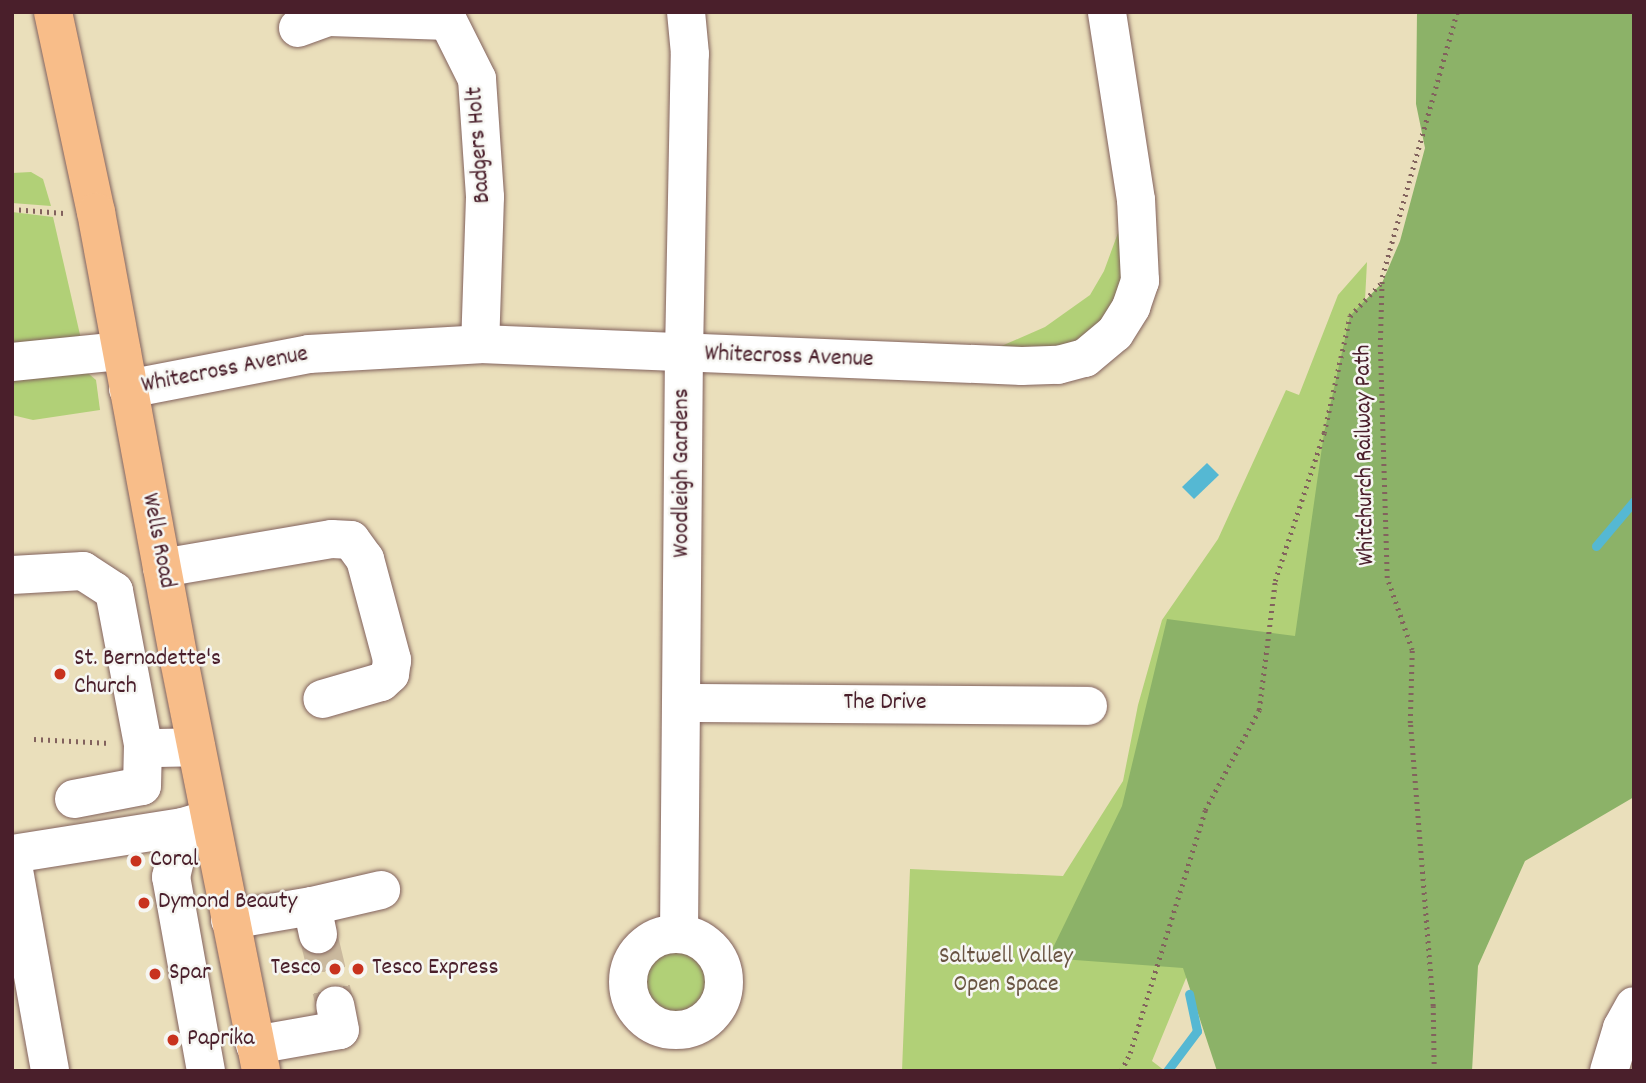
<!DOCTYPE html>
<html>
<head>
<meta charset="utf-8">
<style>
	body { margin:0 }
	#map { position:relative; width:1646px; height:1083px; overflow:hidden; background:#eadfbb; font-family:Dekko,sans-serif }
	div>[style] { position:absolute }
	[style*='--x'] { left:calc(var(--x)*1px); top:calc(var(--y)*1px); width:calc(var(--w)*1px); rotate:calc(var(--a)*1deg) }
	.green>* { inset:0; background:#b1d077 }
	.round { border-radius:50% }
	.forest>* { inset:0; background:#8cb268 }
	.water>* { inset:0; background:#55b8d3 }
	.stream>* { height:9px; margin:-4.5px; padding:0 4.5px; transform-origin:4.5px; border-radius:4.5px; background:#55b8d3 }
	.minor-tunnel>* { height:38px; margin-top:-19px; transform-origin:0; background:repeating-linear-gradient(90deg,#cab99e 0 38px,transparent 0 57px) }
	.path>* { height:4.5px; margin-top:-2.25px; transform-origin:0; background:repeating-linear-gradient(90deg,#82625d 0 2px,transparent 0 7px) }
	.roads { filter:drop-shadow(0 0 2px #82625d) drop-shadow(0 0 2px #82625d) }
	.minor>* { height:38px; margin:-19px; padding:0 19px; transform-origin:19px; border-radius:19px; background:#fff }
	.minor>.ring { margin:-19px; padding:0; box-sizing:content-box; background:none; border:38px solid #fff; border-radius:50% }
	.highway>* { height:38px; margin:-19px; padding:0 19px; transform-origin:19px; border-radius:19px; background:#f8bd89 }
	.dots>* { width:19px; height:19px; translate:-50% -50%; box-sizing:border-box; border:4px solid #f6f6f2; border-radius:50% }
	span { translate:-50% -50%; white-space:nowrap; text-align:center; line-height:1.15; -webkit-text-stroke:5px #f6f6f2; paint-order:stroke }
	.street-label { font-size:24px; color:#4a1f2b }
	.poi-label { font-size:24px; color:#4a1f2b }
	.left { translate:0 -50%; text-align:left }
	.right { translate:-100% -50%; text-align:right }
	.park-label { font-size:24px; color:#695442 }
	.frame { position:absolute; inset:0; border:14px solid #4a1f2b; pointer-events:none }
</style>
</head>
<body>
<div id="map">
	<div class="green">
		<i style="clip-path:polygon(31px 172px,43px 179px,51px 206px,12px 203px,12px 173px)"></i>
		<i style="clip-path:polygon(12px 212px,53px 217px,81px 339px,12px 353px)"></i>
		<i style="clip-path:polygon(1122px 222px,1125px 257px,1116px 310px,1069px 350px,990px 351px,1045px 327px,1090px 295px,1104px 271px)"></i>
		<i style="clip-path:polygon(1367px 262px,1362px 357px,1351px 468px,1237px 854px,1152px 1061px,1165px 1071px,902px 1071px,910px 869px,1063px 876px,1123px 781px,1138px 705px,1162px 620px,1218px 539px,1286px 390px,1299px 395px,1338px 295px)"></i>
		<i style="clip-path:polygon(82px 368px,96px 380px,100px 410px,33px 420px,12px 415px,12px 374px)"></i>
		<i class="round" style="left:642px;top:946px;width:70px;height:70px"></i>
	</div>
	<div class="forest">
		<i style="clip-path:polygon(1417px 12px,1634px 12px,1634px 797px,1525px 861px,1478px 966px,1472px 1071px,1217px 1071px,1183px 968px,1048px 958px,1122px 806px,1167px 619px,1295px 636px,1324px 433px,1350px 316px,1382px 283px,1400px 241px,1425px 148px,1416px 104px)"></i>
	</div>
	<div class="water">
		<i style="clip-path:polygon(1207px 463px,1219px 475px,1194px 499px,1182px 487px)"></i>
	</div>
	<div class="stream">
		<i style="--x:1596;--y:546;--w:59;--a:-49.8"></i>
		<i style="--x:1167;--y:1071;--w:50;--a:-53.1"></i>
		<i style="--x:1197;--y:1031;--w:38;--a:-102"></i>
	</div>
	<div class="minor-tunnel">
		<i style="--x:318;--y:934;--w:73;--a:76.5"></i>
	</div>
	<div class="path">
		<i style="--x:12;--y:209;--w:52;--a:4.4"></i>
		<i style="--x:34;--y:739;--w:76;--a:3"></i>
		<i style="--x:1121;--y:1071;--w:20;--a:-63"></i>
		<i style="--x:1130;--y:1053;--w:254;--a:-72.8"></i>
		<i style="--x:1205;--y:810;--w:114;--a:-61.6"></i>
		<i style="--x:1259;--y:710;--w:130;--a:-82.9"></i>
		<i style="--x:1275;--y:581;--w:156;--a:-71.7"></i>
		<i style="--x:1324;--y:433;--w:120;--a:-77.5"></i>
		<i style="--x:1350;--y:316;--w:45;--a:-46.8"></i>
		<i style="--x:1434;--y:1071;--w:65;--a:-90.9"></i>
		<i style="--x:1433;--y:1006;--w:284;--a:-94.6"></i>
		<i style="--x:1410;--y:723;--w:73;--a:-88.4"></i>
		<i style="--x:1412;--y:650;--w:76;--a:-109.1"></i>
		<i style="--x:1387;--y:578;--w:231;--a:-91.7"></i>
		<i style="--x:1380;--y:347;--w:70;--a:-88.4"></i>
		<i style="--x:1382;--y:277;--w:275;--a:-74.2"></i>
	</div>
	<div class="roads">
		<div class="minor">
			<i style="--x:298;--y:28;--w:33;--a:-20"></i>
			<i style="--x:329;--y:17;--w:119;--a:1.9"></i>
			<i style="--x:448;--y:21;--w:65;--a:63.4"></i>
			<i style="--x:477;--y:79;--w:118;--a:86.1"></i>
			<i style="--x:485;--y:197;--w:147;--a:91.9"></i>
			<i style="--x:12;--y:362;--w:110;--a:-5.8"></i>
			<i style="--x:128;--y:389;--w:184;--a:-10.9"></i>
			<i style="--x:309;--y:354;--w:171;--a:-3.3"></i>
			<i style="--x:480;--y:344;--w:542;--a:2.32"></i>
			<i style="--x:1022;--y:366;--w:36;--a:-2"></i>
			<i style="--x:1058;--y:365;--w:28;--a:-15"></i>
			<i style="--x:1085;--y:358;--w:39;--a:-40"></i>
			<i style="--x:1115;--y:333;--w:31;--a:-58"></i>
			<i style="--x:1131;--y:307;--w:28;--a:-71"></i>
			<i style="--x:1140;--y:281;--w:81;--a:-92.8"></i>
			<i style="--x:1136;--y:200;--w:190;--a:-98.8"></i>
			<i style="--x:162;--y:568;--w:172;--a:-9.7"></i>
			<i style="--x:332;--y:539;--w:19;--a:3"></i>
			<i style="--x:351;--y:540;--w:24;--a:54"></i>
			<i style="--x:365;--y:559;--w:105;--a:75"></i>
			<i style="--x:392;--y:660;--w:14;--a:98"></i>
			<i style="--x:390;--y:674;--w:12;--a:138"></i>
			<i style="--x:381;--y:682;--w:61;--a:163.9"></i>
			<i style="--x:12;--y:575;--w:71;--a:-3.2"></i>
			<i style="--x:83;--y:571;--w:37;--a:33"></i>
			<i style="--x:114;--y:591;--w:157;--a:79.3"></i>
			<i style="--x:143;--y:745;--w:14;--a:12"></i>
			<i style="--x:157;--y:748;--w:39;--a:-1"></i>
			<i style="--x:682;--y:703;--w:406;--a:0.4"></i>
			<i style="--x:74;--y:799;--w:69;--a:-10.8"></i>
			<i style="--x:142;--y:786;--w:41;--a:-88.6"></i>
			<i style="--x:12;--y:854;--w:173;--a:-9"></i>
			<i style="--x:12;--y:859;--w:215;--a:79.8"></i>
			<i style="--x:312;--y:906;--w:71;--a:-13.1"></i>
			<i style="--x:230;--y:920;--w:83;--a:-9.7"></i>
			<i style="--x:312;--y:906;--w:29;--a:78"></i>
			<i class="ring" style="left:628px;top:934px;width:58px;height:58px"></i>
			<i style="--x:679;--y:934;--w:580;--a:-89.51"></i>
			<i style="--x:684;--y:354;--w:300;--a:-88.9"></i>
			<i style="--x:690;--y:54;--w:42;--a:-95.4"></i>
			<i style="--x:255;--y:1045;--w:86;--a:-10"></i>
			<i style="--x:340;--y:1030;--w:25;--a:-101"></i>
			<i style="--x:206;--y:1071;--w:197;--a:-100.2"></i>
			<i style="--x:171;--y:877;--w:51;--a:-76.5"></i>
			<i style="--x:183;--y:827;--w:28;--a:-17"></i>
			<i style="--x:1609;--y:1071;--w:45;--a:-73.2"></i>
			<i style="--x:1622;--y:1028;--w:25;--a:-61"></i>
		</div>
		<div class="highway">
			<i style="--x:53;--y:12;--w:205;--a:77.9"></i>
			<i style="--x:96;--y:212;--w:456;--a:79.5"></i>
			<i style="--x:179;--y:660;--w:419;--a:78.7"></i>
		</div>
	</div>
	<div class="dots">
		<i style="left:60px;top:674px;background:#c8321e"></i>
		<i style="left:136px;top:861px;background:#c8321e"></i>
		<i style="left:144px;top:903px;background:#c8321e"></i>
		<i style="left:335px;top:969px;background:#c8321e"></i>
		<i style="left:358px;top:969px;background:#c8321e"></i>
		<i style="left:155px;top:974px;background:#c8321e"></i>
		<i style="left:173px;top:1040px;background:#c8321e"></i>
	</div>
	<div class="street-label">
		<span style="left:480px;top:145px;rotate:-94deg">Badgers Holt</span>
		<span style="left:789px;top:358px;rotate:2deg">Whitecross Avenue</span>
		<span style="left:225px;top:371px;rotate:-11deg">Whitecross Avenue</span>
		<span style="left:1366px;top:455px;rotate:-91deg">Whitchurch Railway Path</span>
		<span style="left:683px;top:473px;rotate:-90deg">Woodleigh Gardens</span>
		<span style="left:157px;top:541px;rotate:79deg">Wells Road</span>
		<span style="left:885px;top:704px">The Drive</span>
	</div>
	<div class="poi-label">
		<span class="left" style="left:74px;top:674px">St. Bernadette's<br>Church</span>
		<span class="left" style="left:150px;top:861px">Coral</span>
		<span class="left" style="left:158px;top:903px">Dymond Beauty</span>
		<span class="right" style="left:321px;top:969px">Tesco</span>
		<span class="left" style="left:372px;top:969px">Tesco Express</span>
		<span class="left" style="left:169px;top:974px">Spar</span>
		<span class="left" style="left:187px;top:1040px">Paprika</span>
	</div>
	<div class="park-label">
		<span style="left:1006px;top:972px">Saltwell Valley<br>Open Space</span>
	</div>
	<div class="frame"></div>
</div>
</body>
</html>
